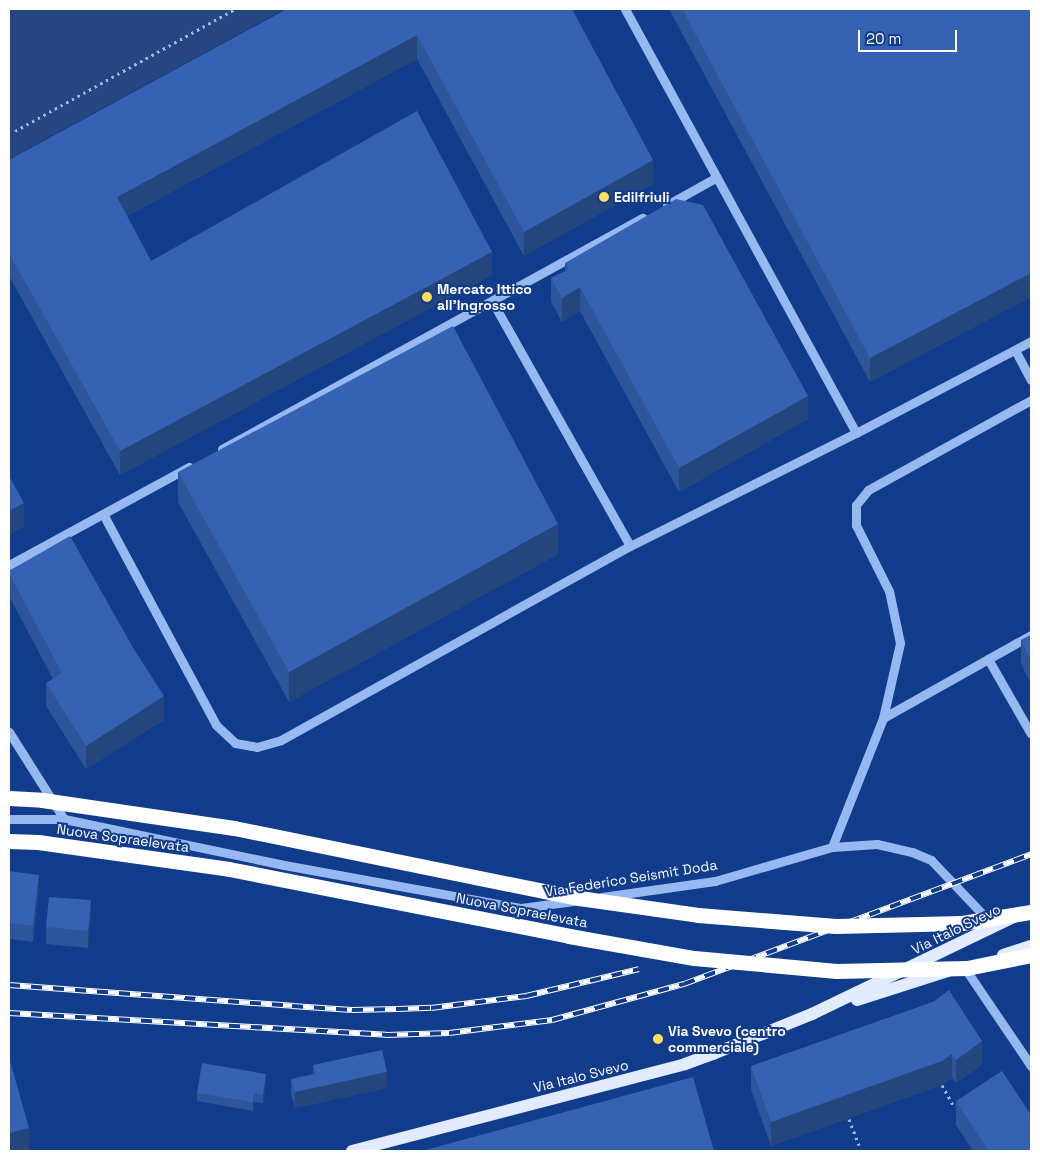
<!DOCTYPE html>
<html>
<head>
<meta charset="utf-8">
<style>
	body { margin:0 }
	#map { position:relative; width:1040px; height:1160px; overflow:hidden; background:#113b8b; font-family:"Space Grotesk",sans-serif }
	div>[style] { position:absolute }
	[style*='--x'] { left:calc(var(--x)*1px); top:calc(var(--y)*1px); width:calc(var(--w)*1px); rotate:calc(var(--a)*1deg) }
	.water>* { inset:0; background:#264581 }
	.path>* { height:3px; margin-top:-1.5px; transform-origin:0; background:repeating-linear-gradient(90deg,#98b8f1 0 2.5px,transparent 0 6.5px) }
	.minor>* { height:9px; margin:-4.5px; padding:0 4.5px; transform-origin:4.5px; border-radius:4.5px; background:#98b8f1 }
	.major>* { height:12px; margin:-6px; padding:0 6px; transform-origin:6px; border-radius:6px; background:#e2ebff }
	.rail>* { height:5.5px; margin-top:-2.75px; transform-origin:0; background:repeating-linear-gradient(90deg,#113b8b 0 11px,#fff 0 22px); box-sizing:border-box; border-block:1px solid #fff }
	.highway-bridge>* { height:15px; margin:-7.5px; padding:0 7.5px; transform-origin:7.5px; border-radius:7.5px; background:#fff }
	.wall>* { inset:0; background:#2e549a }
	.shaded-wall>* { inset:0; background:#25457d }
	.building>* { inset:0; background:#3562b3 }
	.dots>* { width:14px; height:14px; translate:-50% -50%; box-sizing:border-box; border:2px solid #113b8b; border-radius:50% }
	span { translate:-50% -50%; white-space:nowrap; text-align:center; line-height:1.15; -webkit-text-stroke:4px #113b8b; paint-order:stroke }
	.poi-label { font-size:14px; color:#fff; font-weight:700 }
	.left { translate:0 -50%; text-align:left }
	.street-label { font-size:14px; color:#fff }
	.frame { position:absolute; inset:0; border:10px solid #fff; pointer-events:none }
	.scale { position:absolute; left:858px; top:30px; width:99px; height:22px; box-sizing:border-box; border:2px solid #fff; border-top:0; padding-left:6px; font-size:15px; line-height:18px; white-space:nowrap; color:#fff; -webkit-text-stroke:4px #113b8b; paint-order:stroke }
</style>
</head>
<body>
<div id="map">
	<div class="water">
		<i style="clip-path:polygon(9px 9px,285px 9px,9px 159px)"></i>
	</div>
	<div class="path">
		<i style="--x:15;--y:131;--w:252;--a:-29"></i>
		<i style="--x:942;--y:1085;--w:23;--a:61"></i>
		<i style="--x:849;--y:1119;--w:28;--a:69"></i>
	</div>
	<div class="minor">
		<i style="--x:625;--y:9;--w:483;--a:61.4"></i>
		<i style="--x:667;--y:205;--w:57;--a:-29.2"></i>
		<i style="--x:492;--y:301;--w:281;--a:60.6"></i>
		<i style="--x:1015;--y:350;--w:34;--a:62"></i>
		<i style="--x:222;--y:449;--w:480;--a:-28.8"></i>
		<i style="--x:103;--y:514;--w:239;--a:61.8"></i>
		<i style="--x:216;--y:725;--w:26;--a:43"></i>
		<i style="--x:235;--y:743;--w:22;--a:10"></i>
		<i style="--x:257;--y:747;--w:25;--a:-16"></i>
		<i style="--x:281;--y:740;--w:399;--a:-29.1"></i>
		<i style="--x:630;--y:546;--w:253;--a:-26.6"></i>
		<i style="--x:856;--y:433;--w:198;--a:-27.7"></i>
		<i style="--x:9;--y:565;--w:205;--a:-28.6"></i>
		<i style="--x:988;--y:659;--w:86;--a:60.2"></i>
		<i style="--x:883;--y:718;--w:77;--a:-77.2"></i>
		<i style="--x:900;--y:643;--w:53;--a:-101.9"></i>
		<i style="--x:889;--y:591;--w:74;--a:-116.6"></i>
		<i style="--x:856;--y:525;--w:20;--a:-90"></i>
		<i style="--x:856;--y:505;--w:19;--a:-51"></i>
		<i style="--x:868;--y:490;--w:186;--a:-28.9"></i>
		<i style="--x:9;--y:732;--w:103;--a:57.7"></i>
		<i style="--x:9;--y:819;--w:55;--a:0"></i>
		<i style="--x:64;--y:819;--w:225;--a:11.8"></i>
		<i style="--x:284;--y:865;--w:241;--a:10.3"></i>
		<i style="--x:521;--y:908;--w:53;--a:-7.5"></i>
		<i style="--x:832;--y:847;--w:139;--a:-68.4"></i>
		<i style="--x:883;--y:718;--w:170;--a:-29.3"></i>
		<i style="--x:602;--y:897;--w:114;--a:-8.1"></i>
		<i style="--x:715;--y:881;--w:122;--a:-16.2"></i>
		<i style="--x:832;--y:847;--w:45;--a:-3.8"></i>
		<i style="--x:877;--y:844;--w:36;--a:13"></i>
		<i style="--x:912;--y:852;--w:21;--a:23"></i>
		<i style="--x:931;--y:860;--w:84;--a:46.4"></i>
		<i style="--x:964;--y:967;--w:120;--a:55.9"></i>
	</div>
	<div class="major">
		<i style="--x:1003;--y:955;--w:29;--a:-18"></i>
		<i style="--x:857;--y:1000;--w:96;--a:-17.7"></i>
		<i style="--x:352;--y:1151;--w:344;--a:-14.6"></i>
		<i style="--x:685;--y:1064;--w:30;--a:-20"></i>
		<i style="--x:713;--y:1054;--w:107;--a:-22"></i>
		<i style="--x:812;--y:1014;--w:224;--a:-25.7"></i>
	</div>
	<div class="rail">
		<i style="--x:9;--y:985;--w:284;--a:4.2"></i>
		<i style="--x:292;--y:1006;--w:60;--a:3.8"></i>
		<i style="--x:352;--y:1010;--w:45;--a:-1.3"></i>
		<i style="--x:397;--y:1009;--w:34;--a:-2"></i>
		<i style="--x:431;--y:1008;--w:96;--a:-7.2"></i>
		<i style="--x:526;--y:996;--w:116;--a:-13.4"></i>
		<i style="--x:9;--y:1013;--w:378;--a:3.3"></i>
		<i style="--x:386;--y:1035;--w:63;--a:-1.8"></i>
		<i style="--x:449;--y:1033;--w:104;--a:-7.2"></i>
		<i style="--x:552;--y:1020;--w:137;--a:-15.3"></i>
		<i style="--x:684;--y:984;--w:371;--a:-20.5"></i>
	</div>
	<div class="highway-bridge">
		<i style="--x:9;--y:798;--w:33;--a:3"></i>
		<i style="--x:42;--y:800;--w:194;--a:8.3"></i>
		<i style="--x:234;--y:828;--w:352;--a:11.5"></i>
		<i style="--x:579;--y:898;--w:120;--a:8.1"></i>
		<i style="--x:698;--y:915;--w:138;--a:4.6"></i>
		<i style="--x:836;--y:926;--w:126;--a:-1.4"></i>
		<i style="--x:962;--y:923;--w:70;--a:-9.1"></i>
		<i style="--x:9;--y:841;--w:29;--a:2"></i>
		<i style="--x:38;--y:842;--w:193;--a:8"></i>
		<i style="--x:229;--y:869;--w:347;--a:11.1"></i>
		<i style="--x:569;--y:936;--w:127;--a:10"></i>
		<i style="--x:694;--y:958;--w:143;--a:5.2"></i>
		<i style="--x:836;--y:971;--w:131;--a:-1.3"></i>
		<i style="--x:967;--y:968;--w:65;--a:-11.5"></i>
	</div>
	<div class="wall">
		<i style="clip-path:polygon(287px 9px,572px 9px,653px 184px,524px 256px,417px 59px,127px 216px,151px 261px,492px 275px,120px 475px,9px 276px,9px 160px)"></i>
		<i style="clip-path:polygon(669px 9px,1031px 9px,1031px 297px,870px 382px)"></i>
		<i style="clip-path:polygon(565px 263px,808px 419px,679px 492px,580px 311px,562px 322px,551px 302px,551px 278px,565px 271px)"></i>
		<i style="clip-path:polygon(178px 472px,558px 554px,289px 702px,178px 502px)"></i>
		<i style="clip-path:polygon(9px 571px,164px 720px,86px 769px,46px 706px,46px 683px,53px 679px,9px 596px)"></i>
		<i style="clip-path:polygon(1031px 635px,1031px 684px,1021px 664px,1021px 640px)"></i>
		<i style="clip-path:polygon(9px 871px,39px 891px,33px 942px,9px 939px)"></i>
		<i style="clip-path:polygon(91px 917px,88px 948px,46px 944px,46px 927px)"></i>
		<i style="clip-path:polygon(933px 1002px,982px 1065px,956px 1083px,952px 1078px,942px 1085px,771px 1146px,751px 1090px,751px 1066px)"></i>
		<i style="clip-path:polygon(313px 1065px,387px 1088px,295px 1108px,291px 1095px,291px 1079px,313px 1074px)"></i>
		<i style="clip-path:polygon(266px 1082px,263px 1103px,254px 1102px,253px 1111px,197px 1101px,197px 1093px)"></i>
		<i style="clip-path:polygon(956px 1101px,1031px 1151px,973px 1151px,956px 1125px)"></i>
	</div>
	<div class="shaded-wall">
		<i style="clip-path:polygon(417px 35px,417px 59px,117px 221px,117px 197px)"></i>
		<i style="clip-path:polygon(653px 160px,653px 184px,524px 256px,524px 232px)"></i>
		<i style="clip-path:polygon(492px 252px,492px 275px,120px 475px,120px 451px)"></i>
		<i style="clip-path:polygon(1031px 273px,1031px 297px,870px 382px,870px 358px)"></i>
		<i style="clip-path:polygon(580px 287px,580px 311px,562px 322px,562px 298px)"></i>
		<i style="clip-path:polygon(808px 396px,808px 419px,679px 492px,679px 468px)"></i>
		<i style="clip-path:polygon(24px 503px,24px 527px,9px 535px,9px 511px)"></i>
		<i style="clip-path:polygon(558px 524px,558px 554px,289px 702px,289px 672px)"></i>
		<i style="clip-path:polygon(164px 696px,164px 720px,86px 769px,86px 746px)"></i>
		<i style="clip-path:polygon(39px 875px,39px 891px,33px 942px,33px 926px)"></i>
		<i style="clip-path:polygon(91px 900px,91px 917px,88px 948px,88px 931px)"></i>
		<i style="clip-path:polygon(982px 1041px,982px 1065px,956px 1083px,956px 1060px)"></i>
		<i style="clip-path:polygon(952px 1054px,952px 1078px,942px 1085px,771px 1146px,771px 1122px)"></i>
		<i style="clip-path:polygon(387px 1072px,387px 1088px,295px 1108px,295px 1092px)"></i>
		<i style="clip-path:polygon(266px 1074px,266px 1082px,263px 1103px,263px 1095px)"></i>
		<i style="clip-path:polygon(254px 1093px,254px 1102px,253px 1111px,253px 1102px)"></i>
		<i style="clip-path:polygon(29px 1128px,29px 1151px,9px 1151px,9px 1133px)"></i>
	</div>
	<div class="building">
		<i style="clip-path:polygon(287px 9px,572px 9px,653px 160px,524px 232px,417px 35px,117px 197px,151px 261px,417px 111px,492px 252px,120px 451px,9px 253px,9px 160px)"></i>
		<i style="clip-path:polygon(682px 9px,1031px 9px,1031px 273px,870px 358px)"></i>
		<i style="clip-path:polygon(676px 199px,703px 205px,808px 396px,679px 468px,580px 287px,562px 298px,551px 278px,569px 269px,565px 263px)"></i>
		<i style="clip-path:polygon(453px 326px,558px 524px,289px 672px,178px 472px)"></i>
		<i style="clip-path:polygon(9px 476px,24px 503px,9px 511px)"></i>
		<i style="clip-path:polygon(70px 536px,135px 651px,164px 696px,86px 746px,46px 683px,62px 673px,9px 573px,9px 571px)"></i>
		<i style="clip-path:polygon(1031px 635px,1031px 660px,1021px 640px)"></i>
		<i style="clip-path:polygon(9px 871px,39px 875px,33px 926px,9px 923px)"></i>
		<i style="clip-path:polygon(49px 897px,91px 900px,88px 931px,46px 927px)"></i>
		<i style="clip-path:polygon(949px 990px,982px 1041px,956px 1060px,952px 1054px,942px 1061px,771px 1122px,751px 1066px,933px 1002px)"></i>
		<i style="clip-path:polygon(382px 1050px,387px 1072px,295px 1092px,291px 1079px,316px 1074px,313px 1065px)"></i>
		<i style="clip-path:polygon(9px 1057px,29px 1128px,9px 1133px)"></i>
		<i style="clip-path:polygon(202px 1063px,266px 1074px,263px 1095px,254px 1093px,253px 1102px,197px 1093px)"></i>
		<i style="clip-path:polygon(1002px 1071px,1031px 1115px,1031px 1151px,989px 1151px,956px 1101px)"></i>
		<i style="clip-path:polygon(693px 1077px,714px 1151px,422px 1151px)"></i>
	</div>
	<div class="dots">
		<i style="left:604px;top:197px;background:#ffde58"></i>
		<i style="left:427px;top:297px;background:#ffde58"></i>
		<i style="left:658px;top:1039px;background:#ffde58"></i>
	</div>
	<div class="poi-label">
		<span class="left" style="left:614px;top:197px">Edilfriuli</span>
		<span class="left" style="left:437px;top:297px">Mercato Ittico<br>all'Ingrosso</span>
		<span class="left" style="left:668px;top:1039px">Via Svevo (centro<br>commerciale)</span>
	</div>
	<div class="street-label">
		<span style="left:123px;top:838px;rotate:8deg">Nuova Sopraelevata</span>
		<span style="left:631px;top:878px;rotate:-9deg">Via Federico Seismit Doda</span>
		<span style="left:522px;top:910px;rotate:11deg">Nuova Sopraelevata</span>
		<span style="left:956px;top:929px;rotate:-26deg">Via Italo Svevo</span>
		<span style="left:581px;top:1076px;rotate:-14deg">Via Italo Svevo</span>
	</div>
	<div class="frame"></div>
	<div class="scale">20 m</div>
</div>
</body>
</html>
